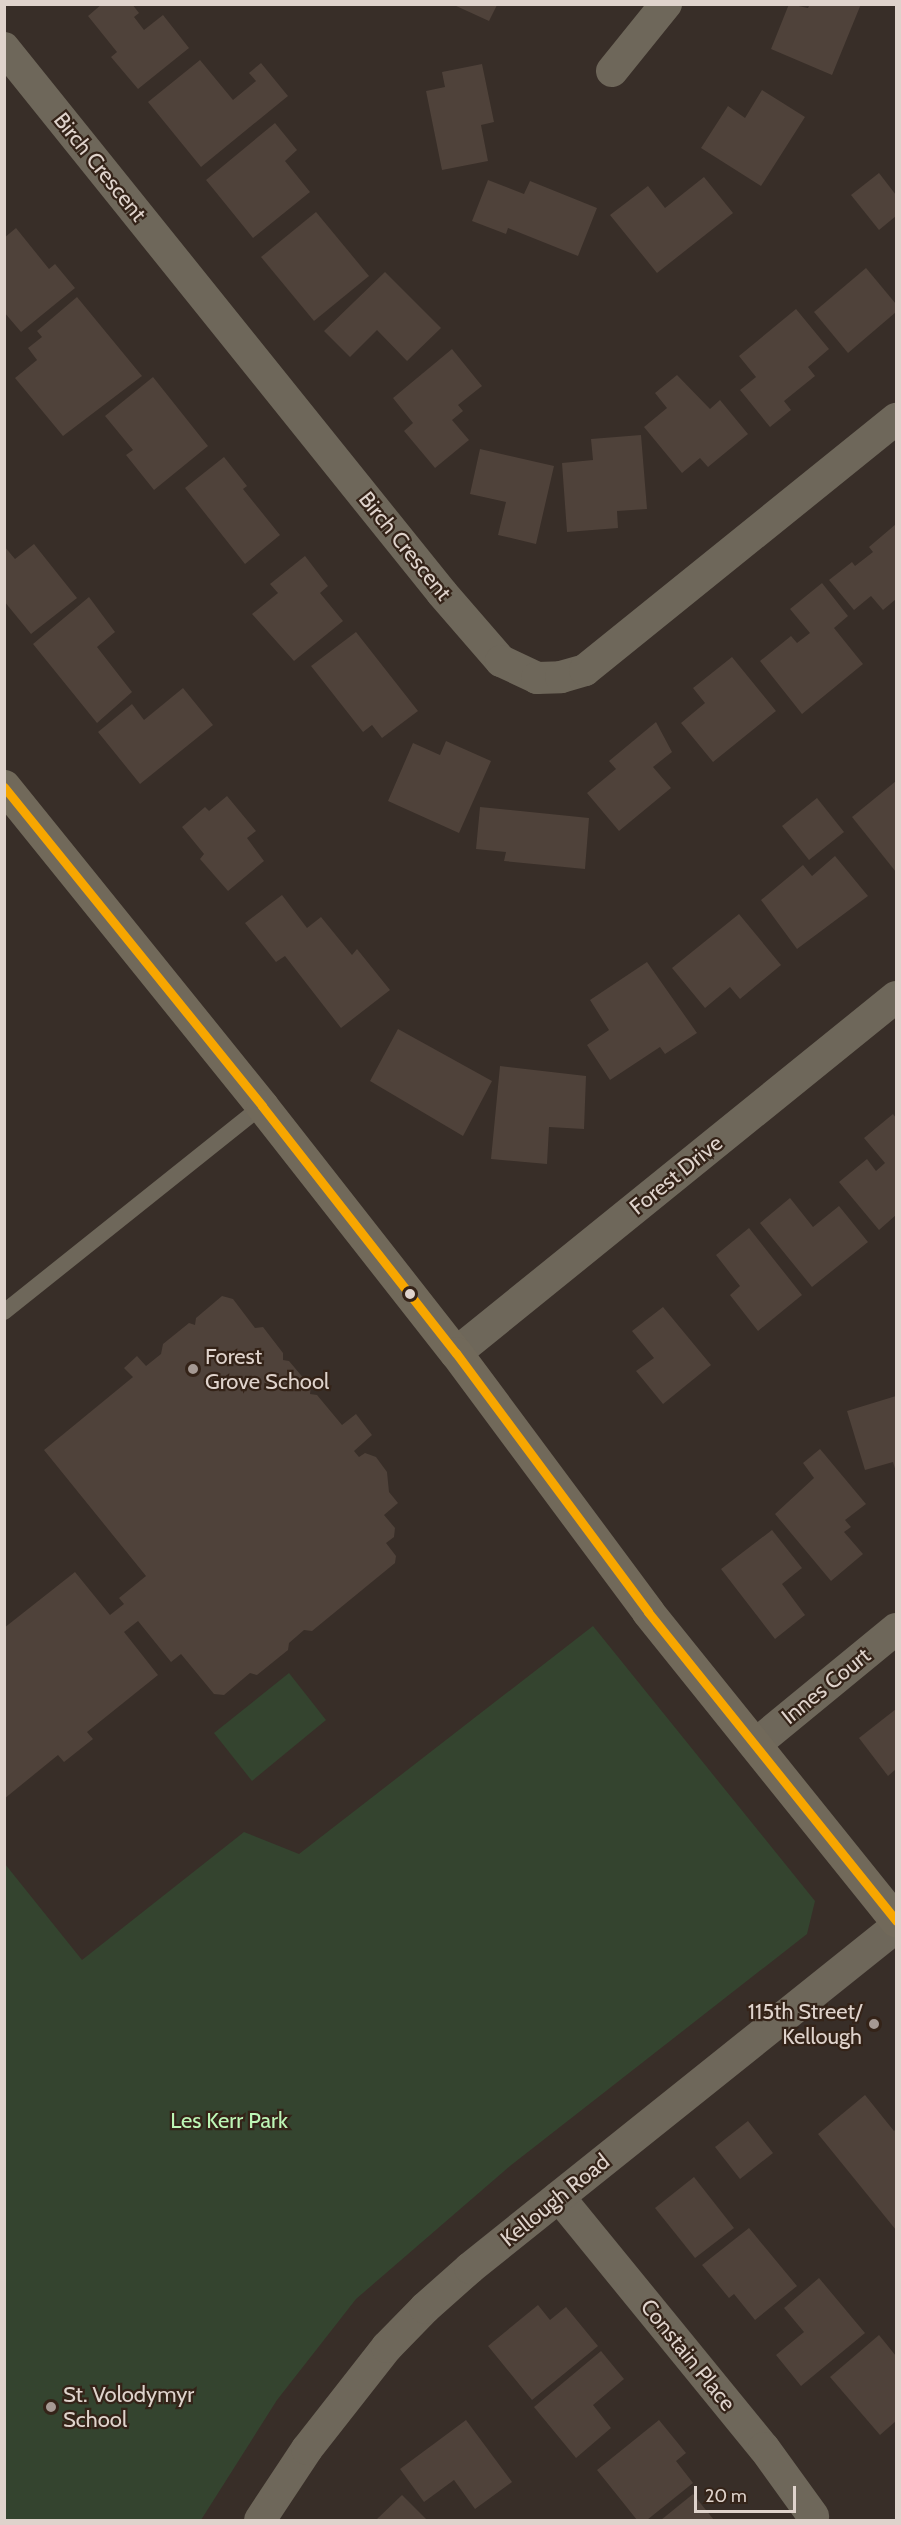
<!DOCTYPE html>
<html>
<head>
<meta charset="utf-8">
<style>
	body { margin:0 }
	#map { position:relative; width:901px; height:2525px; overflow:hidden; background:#382e28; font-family:Cabin,sans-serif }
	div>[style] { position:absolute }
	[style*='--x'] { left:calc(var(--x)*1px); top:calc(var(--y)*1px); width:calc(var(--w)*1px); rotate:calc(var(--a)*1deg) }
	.green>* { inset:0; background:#34442f }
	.building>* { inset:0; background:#4f423a }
	.lane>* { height:16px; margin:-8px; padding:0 8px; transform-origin:8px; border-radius:8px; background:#6e675a }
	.street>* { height:32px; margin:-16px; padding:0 16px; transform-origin:16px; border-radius:16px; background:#6e675a }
	.secondary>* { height:33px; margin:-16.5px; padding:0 16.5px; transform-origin:16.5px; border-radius:16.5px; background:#71695a }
	.bus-1>* { height:9px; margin:-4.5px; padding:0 4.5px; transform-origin:4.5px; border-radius:4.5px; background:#f7a600 }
	.dots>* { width:16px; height:16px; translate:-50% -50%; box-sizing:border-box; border:3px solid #342318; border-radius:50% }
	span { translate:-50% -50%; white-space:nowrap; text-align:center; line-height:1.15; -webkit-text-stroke:4.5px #342318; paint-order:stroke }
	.street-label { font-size:22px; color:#dfd3cc }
	.poi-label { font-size:22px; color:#dfd3cc }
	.left { translate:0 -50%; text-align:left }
	.right { translate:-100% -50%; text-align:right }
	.park-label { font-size:22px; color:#bdf6b6 }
	.frame { position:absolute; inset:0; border:6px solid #dfd3cc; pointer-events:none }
	.scale { position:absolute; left:694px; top:2486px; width:102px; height:27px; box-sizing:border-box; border:3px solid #dfd3cc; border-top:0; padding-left:8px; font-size:18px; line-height:21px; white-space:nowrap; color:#dfd3cc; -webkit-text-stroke:4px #342318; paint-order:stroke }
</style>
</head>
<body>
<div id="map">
	<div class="green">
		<i style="clip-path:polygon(593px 1626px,815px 1901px,807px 1934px,510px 2166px,356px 2299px,277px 2400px,201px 2520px,5px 2520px,5px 1864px,82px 1960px,244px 1832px,299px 1854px)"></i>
		<i style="clip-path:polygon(289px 1673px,326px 1720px,252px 1781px,214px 1733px)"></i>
	</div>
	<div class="building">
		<i style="clip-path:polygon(102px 4px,132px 4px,139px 13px,134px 17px,144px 30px,163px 15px,189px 48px,138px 89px,111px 57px,117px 52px,88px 16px)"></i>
		<i style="clip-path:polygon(789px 4px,808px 8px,810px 4px,861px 4px,832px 75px,771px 49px)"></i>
		<i style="clip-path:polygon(454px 5px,497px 5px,489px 21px)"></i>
		<i style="clip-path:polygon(200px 60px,233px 100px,256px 81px,249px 73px,261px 63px,288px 96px,201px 167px,148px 102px)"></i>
		<i style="clip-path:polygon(482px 64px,494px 122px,481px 125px,488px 161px,442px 170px,426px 91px,445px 87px,442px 72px)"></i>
		<i style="clip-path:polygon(762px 90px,805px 117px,761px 186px,701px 148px,728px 106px,745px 118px)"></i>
		<i style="clip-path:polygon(275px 123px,297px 150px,285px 161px,310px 192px,253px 238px,206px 180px)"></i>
		<i style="clip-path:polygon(879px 173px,896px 195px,896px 216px,879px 230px,851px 195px)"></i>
		<i style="clip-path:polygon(704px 177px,733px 213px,657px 273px,610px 215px,648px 186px,665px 208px)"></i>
		<i style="clip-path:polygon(488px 180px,524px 194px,530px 181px,597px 208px,578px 256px,508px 228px,506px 234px,472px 221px)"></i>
		<i style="clip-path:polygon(316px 212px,369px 276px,314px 321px,261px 257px)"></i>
		<i style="clip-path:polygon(16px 228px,49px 269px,55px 264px,75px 288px,21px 332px,4px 312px,4px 238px)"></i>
		<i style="clip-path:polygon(866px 268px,896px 304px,896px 312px,848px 353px,814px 312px)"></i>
		<i style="clip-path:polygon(385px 272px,441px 328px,407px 361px,377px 330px,350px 357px,324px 331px)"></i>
		<i style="clip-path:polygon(77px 297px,142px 376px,63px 436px,15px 378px,37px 360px,28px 348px,42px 337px,37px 331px)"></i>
		<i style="clip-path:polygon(796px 309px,829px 349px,808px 367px,815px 376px,784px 401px,791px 410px,770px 427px,740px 390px,756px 377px,739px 356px)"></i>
		<i style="clip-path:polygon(452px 349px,482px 386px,458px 405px,463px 411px,452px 420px,469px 440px,435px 468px,404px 431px,413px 423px,393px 398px)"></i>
		<i style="clip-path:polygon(677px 375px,710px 409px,720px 400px,748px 434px,708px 467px,700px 458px,682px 473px,644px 427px,667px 408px,655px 393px)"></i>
		<i style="clip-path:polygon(153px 377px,208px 446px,154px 490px,126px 455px,133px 450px,105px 416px)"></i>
		<i style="clip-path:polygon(641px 435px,647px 509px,617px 511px,618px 528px,567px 532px,562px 463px,593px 460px,591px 439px)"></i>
		<i style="clip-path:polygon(480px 449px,554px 466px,536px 544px,498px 535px,506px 502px,470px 494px)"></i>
		<i style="clip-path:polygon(224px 457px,247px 486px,243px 489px,280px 535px,245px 564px,185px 488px)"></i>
		<i style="clip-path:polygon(896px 524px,896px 599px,883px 610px,871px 596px,854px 610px,829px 580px,852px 562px,855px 566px,873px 552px,869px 547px)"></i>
		<i style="clip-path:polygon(34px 544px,77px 598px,31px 634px,4px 601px,4px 546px,15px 559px)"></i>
		<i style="clip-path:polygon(305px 556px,328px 586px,320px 593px,343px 621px,294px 661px,252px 614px,278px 593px,270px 584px)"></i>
		<i style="clip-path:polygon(822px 583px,848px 616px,834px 628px,863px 664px,802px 714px,760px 661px,791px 636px,797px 643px,810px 633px,790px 609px)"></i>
		<i style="clip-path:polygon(89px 597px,115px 632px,97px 647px,132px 692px,97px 723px,33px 644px)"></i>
		<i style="clip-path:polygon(356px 632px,418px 711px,382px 738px,372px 725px,363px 732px,311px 666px)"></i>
		<i style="clip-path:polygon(732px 657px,776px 711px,713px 762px,681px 723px,705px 703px,693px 688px)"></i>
		<i style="clip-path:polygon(183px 688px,213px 725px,140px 784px,98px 732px,132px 704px,144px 720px)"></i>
		<i style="clip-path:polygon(656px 722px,672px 752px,653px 767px,671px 788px,619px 831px,587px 793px,616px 769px,609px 761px)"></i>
		<i style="clip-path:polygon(446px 741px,491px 761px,459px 833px,388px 801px,413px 743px,440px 755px)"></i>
		<i style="clip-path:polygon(896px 781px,896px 872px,852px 817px)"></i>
		<i style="clip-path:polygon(227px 796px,256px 831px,247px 838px,264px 861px,228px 891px,200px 859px,204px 854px,182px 827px,205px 807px,209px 811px)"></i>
		<i style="clip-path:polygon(817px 798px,844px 832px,809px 860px,782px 826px)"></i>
		<i style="clip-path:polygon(480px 807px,589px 818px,585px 869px,504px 861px,506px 852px,476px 849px)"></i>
		<i style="clip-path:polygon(835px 856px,868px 896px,797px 949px,761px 900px,803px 865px,812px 876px)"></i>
		<i style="clip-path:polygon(282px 895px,307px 928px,321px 917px,352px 955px,357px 949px,390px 990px,341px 1028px,285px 956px,276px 962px,245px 923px)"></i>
		<i style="clip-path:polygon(739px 914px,781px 965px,740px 999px,730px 987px,705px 1008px,672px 968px)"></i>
		<i style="clip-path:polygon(647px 962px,697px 1033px,665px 1054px,660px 1047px,610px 1080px,587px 1045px,609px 1030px,590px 1000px)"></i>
		<i style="clip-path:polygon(398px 1029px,492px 1081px,463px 1136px,370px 1081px)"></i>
		<i style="clip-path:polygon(500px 1066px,586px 1076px,584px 1129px,549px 1127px,547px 1164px,491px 1159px)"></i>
		<i style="clip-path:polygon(893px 1114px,896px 1118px,896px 1215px,879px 1230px,839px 1182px,867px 1159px,876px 1171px,885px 1163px,864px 1138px)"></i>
		<i style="clip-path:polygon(790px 1198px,813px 1227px,839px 1206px,868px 1242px,812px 1287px,760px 1223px)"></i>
		<i style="clip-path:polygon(749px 1228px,802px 1295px,758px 1331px,730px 1295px,740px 1286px,716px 1255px)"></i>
		<i style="clip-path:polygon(222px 1296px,233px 1299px,255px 1328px,263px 1327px,283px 1353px,283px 1360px,289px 1361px,311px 1387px,310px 1394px,317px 1395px,342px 1425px,356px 1414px,372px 1435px,354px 1451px,359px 1457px,365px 1453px,376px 1457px,387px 1472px,389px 1492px,398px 1503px,384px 1515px,395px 1528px,394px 1537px,386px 1543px,396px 1556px,395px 1563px,312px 1631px,304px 1630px,289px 1643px,288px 1650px,257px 1675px,250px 1673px,224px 1695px,214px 1694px,181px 1654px,171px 1662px,138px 1621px,124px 1632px,158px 1675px,87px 1732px,93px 1739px,64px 1762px,58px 1755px,4px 1799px,4px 1628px,75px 1572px,110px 1615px,124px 1604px,119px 1598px,146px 1576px,44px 1450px,133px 1377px,124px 1368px,137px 1356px,146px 1366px,161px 1354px,163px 1344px,189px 1323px,195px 1325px,196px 1318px)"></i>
		<i style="clip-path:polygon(663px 1307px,711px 1365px,663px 1404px,636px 1371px,654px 1358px,632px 1331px)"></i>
		<i style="clip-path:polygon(896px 1396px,896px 1472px,893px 1462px,865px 1470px,847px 1411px)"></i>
		<i style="clip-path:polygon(820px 1449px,866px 1504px,845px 1520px,851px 1527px,844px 1532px,863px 1554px,831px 1581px,775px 1514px,814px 1478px,803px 1463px)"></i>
		<i style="clip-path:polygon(772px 1530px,802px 1568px,782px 1584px,805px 1615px,775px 1639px,721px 1569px)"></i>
		<i style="clip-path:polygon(896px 1709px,896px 1769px,888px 1776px,859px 1738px)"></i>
		<i style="clip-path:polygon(865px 2095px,894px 2131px,896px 2129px,896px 2230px,818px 2134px)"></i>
		<i style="clip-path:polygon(748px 2121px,773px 2153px,740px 2179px,715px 2147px)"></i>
		<i style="clip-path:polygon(694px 2177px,734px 2228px,695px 2258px,655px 2208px)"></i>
		<i style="clip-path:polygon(749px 2228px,797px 2286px,755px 2320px,734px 2294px,729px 2298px,702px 2265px)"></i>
		<i style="clip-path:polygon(819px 2278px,865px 2333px,801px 2386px,776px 2355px,804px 2332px,784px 2308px)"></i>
		<i style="clip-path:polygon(538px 2305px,550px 2320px,566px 2307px,598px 2346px,532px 2400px,488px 2346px)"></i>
		<i style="clip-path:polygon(879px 2335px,896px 2356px,896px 2421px,880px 2435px,830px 2377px)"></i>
		<i style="clip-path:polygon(601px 2351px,624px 2379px,593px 2405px,611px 2428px,576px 2458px,534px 2407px)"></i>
		<i style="clip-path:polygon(466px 2420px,512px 2482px,475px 2509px,454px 2480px,424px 2502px,400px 2469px)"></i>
		<i style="clip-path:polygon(659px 2420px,686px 2453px,676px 2461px,693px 2483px,647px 2520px,637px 2520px,597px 2470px)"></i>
		<i style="clip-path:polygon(693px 2494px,714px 2520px,661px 2520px)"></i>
		<i style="clip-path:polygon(402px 2495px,427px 2520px,376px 2520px)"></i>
	</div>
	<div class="lane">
		<i style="--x:4;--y:1312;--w:330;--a:-38.6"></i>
	</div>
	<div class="street">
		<i style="--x:4;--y:48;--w:699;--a:51.21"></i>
		<i style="--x:442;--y:593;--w:90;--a:49.1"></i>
		<i style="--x:501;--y:661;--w:40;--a:25"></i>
		<i style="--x:537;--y:678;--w:24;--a:-2"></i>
		<i style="--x:561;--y:677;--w:25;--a:-16"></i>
		<i style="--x:585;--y:670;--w:400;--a:-38.9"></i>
		<i style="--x:612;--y:71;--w:86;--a:-51.1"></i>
		<i style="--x:456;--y:1353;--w:566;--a:-38.98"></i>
		<i style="--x:756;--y:1744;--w:181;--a:-39.4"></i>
		<i style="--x:559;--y:2197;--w:324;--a:50.8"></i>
		<i style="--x:764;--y:2448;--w:84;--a:54.2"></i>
		<i style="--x:260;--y:2520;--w:85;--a:-56.5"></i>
		<i style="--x:307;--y:2449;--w:130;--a:-51.9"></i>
		<i style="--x:387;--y:2347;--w:54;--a:-45.7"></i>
		<i style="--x:425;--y:2308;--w:60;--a:-41.6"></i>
		<i style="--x:470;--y:2268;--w:546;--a:-38.68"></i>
	</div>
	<div class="secondary">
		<i style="--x:4;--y:786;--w:411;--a:51.1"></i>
		<i style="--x:262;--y:1106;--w:314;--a:51.9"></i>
		<i style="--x:456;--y:1353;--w:322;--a:53.4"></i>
		<i style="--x:648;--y:1612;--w:396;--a:51.2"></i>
	</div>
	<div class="bus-1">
		<i style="--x:4;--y:787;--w:410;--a:51"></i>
		<i style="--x:262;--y:1106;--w:314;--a:51.9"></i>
		<i style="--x:456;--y:1353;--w:322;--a:53.4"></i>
		<i style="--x:648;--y:1612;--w:396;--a:51.2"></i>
	</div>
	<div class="dots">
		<i style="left:410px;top:1294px;background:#dfd3cc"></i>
		<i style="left:193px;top:1369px;background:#a59993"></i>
		<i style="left:874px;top:2024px;background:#a59993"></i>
		<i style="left:51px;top:2407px;background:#a59993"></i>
	</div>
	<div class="street-label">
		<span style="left:100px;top:167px;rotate:51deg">Birch Crescent</span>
		<span style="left:405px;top:546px;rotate:51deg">Birch Crescent</span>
		<span style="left:676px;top:1175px;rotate:-39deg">Forest Drive</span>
		<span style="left:826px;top:1686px;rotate:-39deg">Innes Court</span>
		<span style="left:555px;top:2200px;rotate:-39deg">Kellough Road</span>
		<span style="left:688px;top:2355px;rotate:51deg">Constain Place</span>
	</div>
	<div class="poi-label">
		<span class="left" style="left:205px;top:1369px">Forest<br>Grove School</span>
		<span class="right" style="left:862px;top:2024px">115th Street/<br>Kellough</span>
		<span class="left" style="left:63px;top:2407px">St. Volodymyr<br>School</span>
	</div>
	<div class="park-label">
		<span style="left:229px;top:2121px">Les Kerr Park</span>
	</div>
	<div class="frame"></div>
	<div class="scale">20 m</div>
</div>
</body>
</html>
